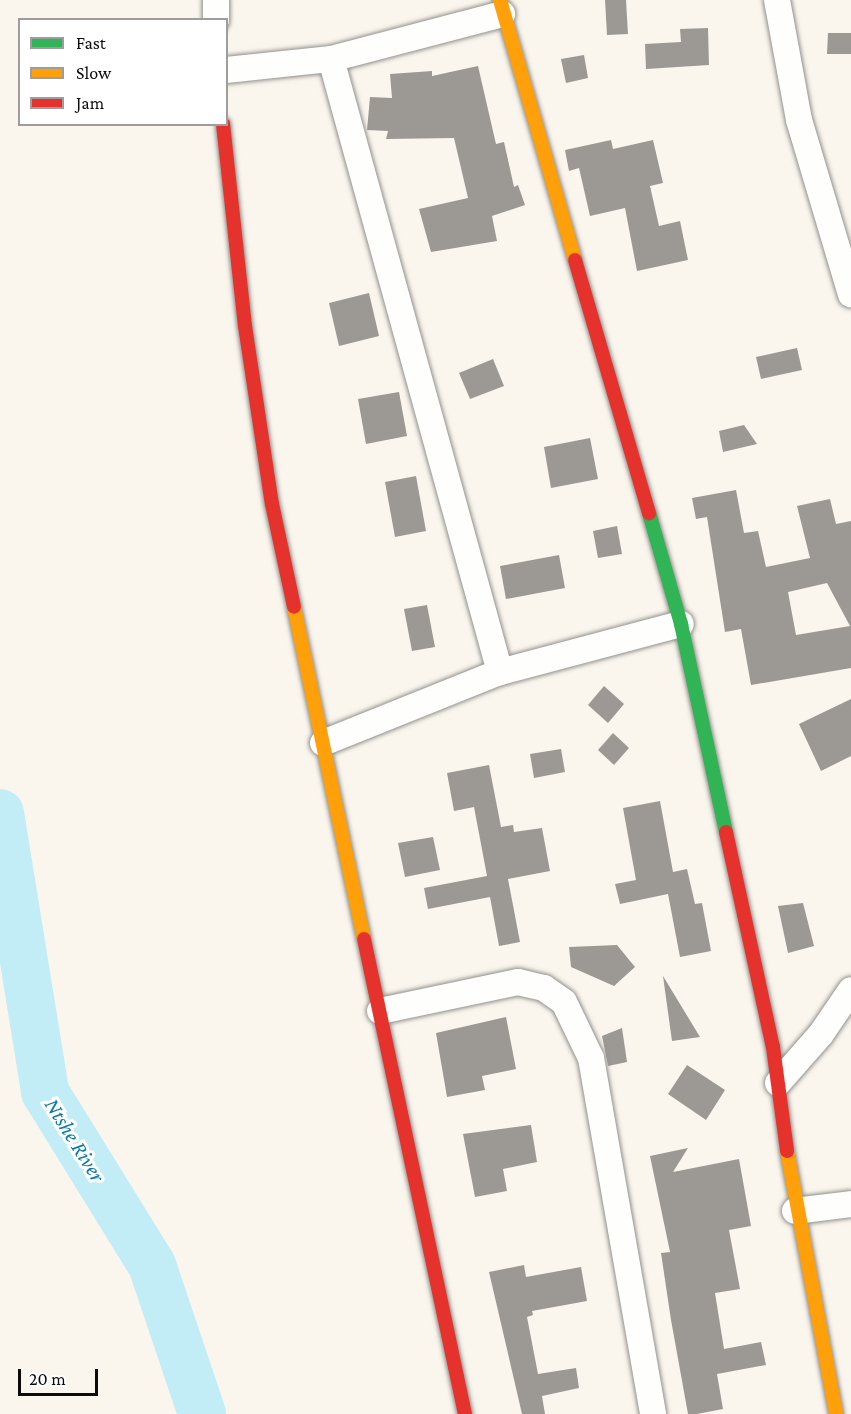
<!DOCTYPE html>
<html>
<head>
<meta charset="utf-8">
<style>
	body { margin:0 }
	#map { position:relative; width:851px; height:1414px; overflow:hidden; background:#faf6ee; font-family:"Crimson Pro",serif }
	div>[style] { position:absolute }
	[style*='--x'] { left:calc(var(--x)*1px); top:calc(var(--y)*1px); width:calc(var(--w)*1px); rotate:calc(var(--a)*1deg) }
	.river>* { height:48px; margin:-24px; padding:0 24px; transform-origin:24px; border-radius:24px; background:#c2edf7 }
	.building>* { inset:0; background:#9c9894 }
	.roads { filter:drop-shadow(0 0 2px #93918d) drop-shadow(0 0 2px #93918d) }
	.street>* { height:26px; margin:-13px; padding:0 13px; transform-origin:13px; border-radius:13px; background:#fefefc }
	.fast>* { height:14px; margin:-7px; padding:0 7px; transform-origin:7px; border-radius:7px; background:#30b455 }
	.slow>* { height:14px; margin:-7px; padding:0 7px; transform-origin:7px; border-radius:7px; background:#ff9f0a }
	.jam>* { height:14px; margin:-7px; padding:0 7px; transform-origin:7px; border-radius:7px; background:#e5322d }
	span { translate:-50% -50%; white-space:nowrap; text-align:center; line-height:1.15; -webkit-text-stroke:6px #fff; paint-order:stroke }
	.water-label { font-size:22px; color:#0d7aa5; font-style:italic }
	.legend { position:absolute; left:18px; top:18px; width:210px; height:108px; box-sizing:border-box; background:#fff; border:2px solid #9d9d9d; margin:0; padding:8px 10px; list-style:none; font-size:18px; color:#0b0b0b }
	.legend li { display:flex; align-items:center; gap:12px; height:30px }
	.legend b { width:30px; border:2px solid #9d9d9d }
	.scale { position:absolute; left:18px; top:1369px; width:80px; height:27px; box-sizing:border-box; border:3px solid #0b0b0b; border-top:0; padding-left:8px; font-size:18px; line-height:21px; white-space:nowrap; color:#0b0b0b; -webkit-text-stroke:4px #fff; paint-order:stroke }
</style>
</head>
<body>
<div id="map">
	<div class="river">
		<i style="--x:0;--y:813;--w:283;--a:80.8"></i>
		<i style="--x:45;--y:1092;--w:203;--a:58.3"></i>
		<i style="--x:152;--y:1265;--w:157;--a:71.4"></i>
	</div>
	<div class="building">
		<i style="clip-path:polygon(605px 0,626px 0,628px 34px,607px 35px)"></i>
		<i style="clip-path:polygon(708px 28px,709px 65px,646px 69px,645px 44px,681px 42px,680px 29px)"></i>
		<i style="clip-path:polygon(828px 33px,851px 33px,851px 54px,827px 54px)"></i>
		<i style="clip-path:polygon(584px 55px,588px 78px,566px 83px,561px 59px)"></i>
		<i style="clip-path:polygon(478px 66px,496px 144px,504px 142px,514px 187px,518px 185px,525px 205px,492px 216px,497px 241px,431px 252px,419px 209px,468px 198px,454px 138px,386px 139px,388px 131px,367px 130px,370px 97px,392px 98px,390px 74px,432px 71px,432px 76px)"></i>
		<i style="clip-path:polygon(611px 140px,613px 149px,653px 140px,663px 183px,650px 186px,659px 226px,680px 221px,688px 260px,637px 271px,625px 208px,590px 216px,579px 168px,569px 171px,565px 150px)"></i>
		<i style="clip-path:polygon(369px 293px,379px 336px,339px 346px,329px 303px)"></i>
		<i style="clip-path:polygon(797px 348px,802px 370px,761px 379px,756px 357px)"></i>
		<i style="clip-path:polygon(493px 359px,504px 386px,470px 399px,459px 373px)"></i>
		<i style="clip-path:polygon(399px 392px,407px 436px,366px 444px,358px 399px)"></i>
		<i style="clip-path:polygon(744px 425px,757px 444px,723px 452px,719px 431px)"></i>
		<i style="clip-path:polygon(590px 438px,598px 479px,551px 488px,544px 447px)"></i>
		<i style="clip-path:polygon(416px 476px,426px 531px,395px 537px,385px 482px)"></i>
		<i style="clip-path:polygon(evenodd,736px 490px,744px 533px,758px 531px,766px 567px,810px 558px,797px 506px,830px 499px,836px 524px,851px 521px,851px 668px,751px 685px,741px 629px,725px 632px,707px 517px,696px 519px,692px 498px,736px 490px,827px 583px,850px 626px,796px 635px,788px 592px,827px 583px)"></i>
		<i style="clip-path:polygon(617px 526px,622px 554px,598px 558px,593px 531px)"></i>
		<i style="clip-path:polygon(559px 555px,565px 588px,506px 599px,500px 566px)"></i>
		<i style="clip-path:polygon(427px 605px,435px 647px,412px 651px,404px 609px)"></i>
		<i style="clip-path:polygon(604px 686px,624px 704px,608px 723px,588px 705px)"></i>
		<i style="clip-path:polygon(851px 699px,851px 756px,821px 771px,799px 724px)"></i>
		<i style="clip-path:polygon(613px 733px,629px 748px,614px 765px,598px 750px)"></i>
		<i style="clip-path:polygon(561px 749px,565px 772px,534px 778px,530px 754px)"></i>
		<i style="clip-path:polygon(489px 765px,501px 827px,513px 825px,514px 832px,542px 828px,550px 871px,508px 879px,520px 942px,499px 946px,490px 897px,428px 909px,424px 888px,487px 876px,474px 807px,454px 811px,447px 773px)"></i>
		<i style="clip-path:polygon(660px 801px,673px 872px,687px 869px,695px 904px,702px 903px,711px 951px,680px 957px,668px 894px,620px 904px,615px 884px,636px 880px,623px 808px)"></i>
		<i style="clip-path:polygon(433px 837px,440px 870px,405px 877px,398px 843px)"></i>
		<i style="clip-path:polygon(803px 903px,814px 946px,788px 953px,778px 906px)"></i>
		<i style="clip-path:polygon(617px 945px,635px 967px,614px 986px,571px 967px,569px 947px)"></i>
		<i style="clip-path:polygon(663px 976px,700px 1037px,672px 1041px)"></i>
		<i style="clip-path:polygon(506px 1017px,516px 1069px,482px 1076px,485px 1090px,447px 1097px,436px 1033px)"></i>
		<i style="clip-path:polygon(622px 1028px,627px 1062px,608px 1066px,602px 1036px)"></i>
		<i style="clip-path:polygon(687px 1065px,725px 1090px,706px 1120px,668px 1094px)"></i>
		<i style="clip-path:polygon(531px 1125px,537px 1162px,503px 1169px,507px 1191px,475px 1197px,463px 1134px)"></i>
		<i style="clip-path:polygon(688px 1148px,673px 1172px,739px 1159px,751px 1226px,729px 1230px,740px 1289px,715px 1293px,724px 1349px,761px 1342px,766px 1365px,717px 1374px,723px 1409px,697px 1414px,688px 1414px,671px 1320px,661px 1253px,670px 1252px,650px 1156px)"></i>
		<i style="clip-path:polygon(524px 1265px,526px 1277px,581px 1267px,587px 1301px,532px 1311px,533px 1315px,527px 1317px,538px 1374px,576px 1368px,579px 1388px,542px 1396px,545px 1414px,522px 1414px,489px 1272px)"></i>
	</div>
	<div class="roads">
		<div class="street">
			<i style="--x:216;--y:0;--w:20;--a:90"></i>
			<i style="--x:777;--y:0;--w:122;--a:79.6"></i>
			<i style="--x:799;--y:120;--w:182;--a:73.4"></i>
			<i style="--x:331;--y:59;--w:636;--a:74.59"></i>
			<i style="--x:226;--y:70;--w:106;--a:-6"></i>
			<i style="--x:331;--y:59;--w:177;--a:-14.7"></i>
			<i style="--x:323;--y:743;--w:191;--a:-21.9"></i>
			<i style="--x:500;--y:672;--w:187;--a:-14.9"></i>
			<i style="--x:380;--y:1011;--w:141;--a:-11.9"></i>
			<i style="--x:518;--y:982;--w:27;--a:13"></i>
			<i style="--x:544;--y:988;--w:24;--a:35"></i>
			<i style="--x:564;--y:1002;--w:62;--a:64.3"></i>
			<i style="--x:591;--y:1058;--w:361;--a:80.1"></i>
			<i style="--x:778;--y:1083;--w:65;--a:-48.7"></i>
			<i style="--x:821;--y:1034;--w:53;--a:-55.7"></i>
			<i style="--x:795;--y:1211;--w:56;--a:-7.1"></i>
		</div>
		<div class="fast">
			<i style="--x:649;--y:513;--w:116;--a:73.9"></i>
			<i style="--x:681;--y:624;--w:213;--a:77.8"></i>
		</div>
		<div class="slow">
			<i style="--x:500;--y:0;--w:271;--a:73.9"></i>
			<i style="--x:294;--y:607;--w:339;--a:78.1"></i>
			<i style="--x:787;--y:1151;--w:268;--a:79.4"></i>
		</div>
		<div class="jam">
			<i style="--x:223;--y:124;--w:203;--a:83.8"></i>
			<i style="--x:245;--y:326;--w:180;--a:81.4"></i>
			<i style="--x:272;--y:504;--w:105;--a:77.9"></i>
			<i style="--x:575;--y:260;--w:264;--a:73.7"></i>
			<i style="--x:726;--y:832;--w:220;--a:77.7"></i>
			<i style="--x:773;--y:1047;--w:105;--a:82.3"></i>
			<i style="--x:364;--y:939;--w:486;--a:78"></i>
		</div>
	</div>
	<div class="water-label">
		<span style="left:75px;top:1140px;rotate:58deg">Ntshe River</span>
	</div>
	<ul class="legend">
	<li><b style="height:8px;background:#30b455"></b>Fast</li>
	<li><b style="height:8px;background:#ff9f0a"></b>Slow</li>
	<li><b style="height:8px;background:#e5322d"></b>Jam</li>
	</ul>
	<div class="scale">20 m</div>
</div>
</body>
</html>
